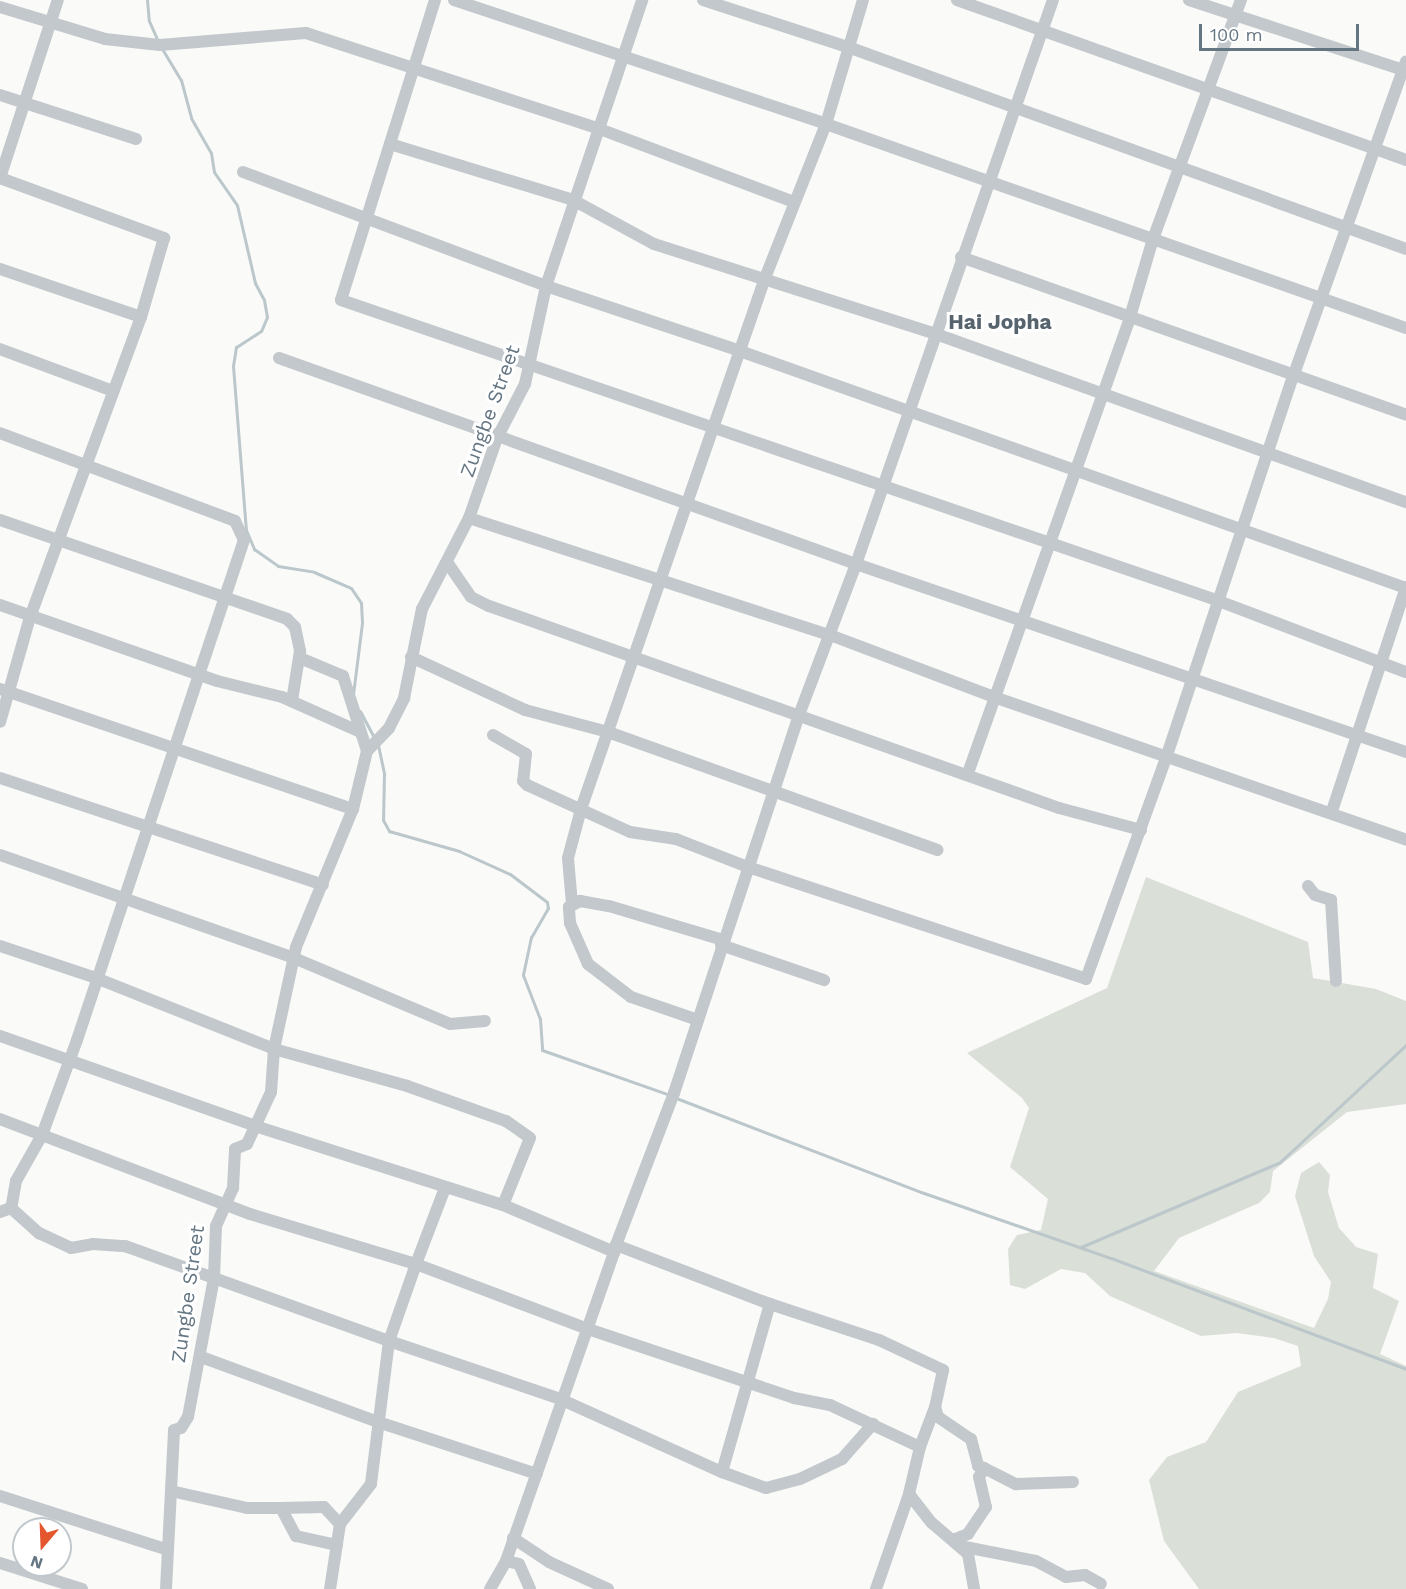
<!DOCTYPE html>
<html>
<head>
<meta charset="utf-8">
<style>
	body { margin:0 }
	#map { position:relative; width:1406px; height:1589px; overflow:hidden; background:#fafaf8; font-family:"Work Sans",sans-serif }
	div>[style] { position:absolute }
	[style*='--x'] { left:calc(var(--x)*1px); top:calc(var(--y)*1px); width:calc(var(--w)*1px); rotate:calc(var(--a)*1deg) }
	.green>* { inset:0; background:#dadfd7 }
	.stream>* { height:3px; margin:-1.5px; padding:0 1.5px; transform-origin:1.5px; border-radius:1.5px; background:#bbc7cb }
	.minor>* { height:12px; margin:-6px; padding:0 6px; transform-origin:6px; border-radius:6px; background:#c3c8cc }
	span { translate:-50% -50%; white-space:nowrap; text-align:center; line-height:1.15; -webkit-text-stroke:6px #fff; paint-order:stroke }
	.street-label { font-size:20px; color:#657683 }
	.neighbourhood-label { font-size:21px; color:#57646e; font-weight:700 }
	.north { position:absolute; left:12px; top:1517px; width:60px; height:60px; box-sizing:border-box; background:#fff; border:2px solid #c1c8cd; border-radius:50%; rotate:199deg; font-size:16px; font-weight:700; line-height:24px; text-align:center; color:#657683 }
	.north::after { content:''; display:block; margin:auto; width:21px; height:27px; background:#e4572e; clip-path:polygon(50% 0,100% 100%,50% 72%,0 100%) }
	.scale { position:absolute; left:1199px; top:24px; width:160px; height:27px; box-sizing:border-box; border:3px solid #657683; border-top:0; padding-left:8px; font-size:18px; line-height:21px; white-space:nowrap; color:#657683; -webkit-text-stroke:4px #fff; paint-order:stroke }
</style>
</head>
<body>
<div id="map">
	<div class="green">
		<i style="clip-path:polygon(1146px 877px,1308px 942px,1313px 978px,1376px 989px,1406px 1001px,1406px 1104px,1347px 1112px,1273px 1171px,1270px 1192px,1259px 1203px,1179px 1238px,1154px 1271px,1314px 1328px,1328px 1299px,1331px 1282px,1314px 1256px,1295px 1196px,1301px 1173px,1319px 1162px,1330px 1175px,1328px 1192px,1339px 1228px,1356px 1247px,1378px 1254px,1373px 1288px,1399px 1301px,1380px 1354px,1406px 1366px,1406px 1589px,1199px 1589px,1164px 1541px,1149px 1480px,1167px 1457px,1206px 1442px,1238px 1392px,1301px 1366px,1298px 1346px,1274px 1338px,1237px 1333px,1201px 1336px,1110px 1296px,1085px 1273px,1061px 1269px,1025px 1289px,1010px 1285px,1008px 1249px,1017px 1235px,1041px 1230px,1048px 1199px,1010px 1167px,1029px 1108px,1022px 1098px,967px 1053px,1107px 988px)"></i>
	</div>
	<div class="stream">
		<i style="--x:147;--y:0;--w:21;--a:85"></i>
		<i style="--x:149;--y:21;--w:22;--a:66"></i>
		<i style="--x:161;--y:47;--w:39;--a:59"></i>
		<i style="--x:181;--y:80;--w:39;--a:75"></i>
		<i style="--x:191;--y:118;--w:40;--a:60.3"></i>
		<i style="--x:211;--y:153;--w:19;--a:81"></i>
		<i style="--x:214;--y:172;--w:40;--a:55.1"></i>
		<i style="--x:237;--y:205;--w:80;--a:77"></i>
		<i style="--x:255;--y:283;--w:19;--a:62"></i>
		<i style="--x:264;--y:300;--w:17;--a:80"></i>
		<i style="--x:267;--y:317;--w:15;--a:113"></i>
		<i style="--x:261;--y:331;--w:30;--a:147"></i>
		<i style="--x:236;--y:347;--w:19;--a:99"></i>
		<i style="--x:233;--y:366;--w:165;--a:85.5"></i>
		<i style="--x:246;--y:530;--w:21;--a:67"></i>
		<i style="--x:254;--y:549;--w:29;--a:35"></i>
		<i style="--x:278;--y:566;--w:36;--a:9"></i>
		<i style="--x:314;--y:572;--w:40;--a:23.4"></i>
		<i style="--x:351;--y:588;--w:18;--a:56"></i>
		<i style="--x:361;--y:603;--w:20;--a:87"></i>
		<i style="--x:362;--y:623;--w:72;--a:97.2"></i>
		<i style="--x:360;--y:711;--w:30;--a:62"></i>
		<i style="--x:378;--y:745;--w:30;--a:78"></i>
		<i style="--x:384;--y:774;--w:46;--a:91.2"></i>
		<i style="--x:383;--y:820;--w:13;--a:61"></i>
		<i style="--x:389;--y:831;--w:73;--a:15.9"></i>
		<i style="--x:459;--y:851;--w:56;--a:24.3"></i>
		<i style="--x:510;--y:874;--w:46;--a:37.1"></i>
		<i style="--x:547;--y:902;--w:6;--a:81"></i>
		<i style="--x:548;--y:908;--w:34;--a:120"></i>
		<i style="--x:531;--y:937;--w:39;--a:102"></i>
		<i style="--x:523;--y:975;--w:47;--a:68.9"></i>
		<i style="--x:540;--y:1019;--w:31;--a:86"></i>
		<i style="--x:542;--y:1050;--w:136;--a:19.4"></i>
		<i style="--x:676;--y:1098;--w:262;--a:21"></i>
		<i style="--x:921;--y:1192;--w:201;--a:19.2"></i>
		<i style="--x:1111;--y:1258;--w:315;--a:20.6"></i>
		<i style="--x:1081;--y:1247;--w:216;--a:-23.1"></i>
		<i style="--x:1280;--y:1162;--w:172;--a:-42.9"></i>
	</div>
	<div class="minor">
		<i style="--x:435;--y:0;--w:314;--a:107.4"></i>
		<i style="--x:341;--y:300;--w:925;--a:18.92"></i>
		<i style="--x:1216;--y:600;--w:203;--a:20.8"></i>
		<i style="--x:454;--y:0;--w:392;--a:18.4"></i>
		<i style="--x:826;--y:124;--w:615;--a:19.38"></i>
		<i style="--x:703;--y:0;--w:152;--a:18"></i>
		<i style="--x:848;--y:47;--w:593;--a:19.9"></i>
		<i style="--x:957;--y:0;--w:477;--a:19.6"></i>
		<i style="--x:1189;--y:0;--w:228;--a:18.1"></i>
		<i style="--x:0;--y:7;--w:110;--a:16.9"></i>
		<i style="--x:105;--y:39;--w:55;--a:6.2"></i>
		<i style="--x:160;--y:45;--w:146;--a:-4.7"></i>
		<i style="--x:306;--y:33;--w:306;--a:18.1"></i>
		<i style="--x:597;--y:128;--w:210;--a:20.6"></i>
		<i style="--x:0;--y:95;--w:143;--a:17.9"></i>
		<i style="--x:390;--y:144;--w:191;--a:17"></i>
		<i style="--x:573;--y:200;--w:92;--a:28.5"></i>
		<i style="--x:654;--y:244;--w:296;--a:17.7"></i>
		<i style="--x:936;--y:334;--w:499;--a:19.7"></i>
		<i style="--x:243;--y:172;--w:324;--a:20.6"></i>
		<i style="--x:546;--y:286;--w:205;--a:18.5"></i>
		<i style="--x:740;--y:351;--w:707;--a:19.59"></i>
		<i style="--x:0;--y:178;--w:175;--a:20.1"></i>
		<i style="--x:164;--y:238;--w:82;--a:106.2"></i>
		<i style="--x:141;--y:317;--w:320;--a:110.3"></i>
		<i style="--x:30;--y:617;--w:109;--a:105.9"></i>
		<i style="--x:0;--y:178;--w:187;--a:-72"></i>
		<i style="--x:961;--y:257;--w:472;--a:19.5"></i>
		<i style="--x:0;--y:269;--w:149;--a:18.8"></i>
		<i style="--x:0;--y:349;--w:121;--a:20.4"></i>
		<i style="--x:279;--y:358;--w:613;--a:19.65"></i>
		<i style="--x:856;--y:564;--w:581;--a:18.87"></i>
		<i style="--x:0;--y:433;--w:251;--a:20.5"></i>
		<i style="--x:235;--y:521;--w:21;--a:65"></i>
		<i style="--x:244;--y:540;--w:527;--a:108.47"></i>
		<i style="--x:77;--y:1040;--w:101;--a:110.2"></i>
		<i style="--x:42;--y:1135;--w:53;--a:119.5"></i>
		<i style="--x:16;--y:1181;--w:27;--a:100"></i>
		<i style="--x:11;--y:1208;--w:12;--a:160"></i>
		<i style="--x:469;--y:518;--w:379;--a:18"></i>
		<i style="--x:830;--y:635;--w:175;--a:20.7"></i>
		<i style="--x:994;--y:697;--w:436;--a:19.1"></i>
		<i style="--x:0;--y:520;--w:304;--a:19"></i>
		<i style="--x:287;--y:619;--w:11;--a:45"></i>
		<i style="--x:295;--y:627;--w:25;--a:78"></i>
		<i style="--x:300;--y:651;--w:51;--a:99.1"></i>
		<i style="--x:447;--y:562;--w:42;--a:55.6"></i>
		<i style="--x:471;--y:597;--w:20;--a:27"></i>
		<i style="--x:489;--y:606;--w:605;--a:19.51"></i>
		<i style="--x:1059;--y:808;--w:85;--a:15"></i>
		<i style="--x:0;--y:605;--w:230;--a:19.3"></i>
		<i style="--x:217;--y:681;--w:67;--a:13.8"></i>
		<i style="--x:282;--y:697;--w:83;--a:24.1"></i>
		<i style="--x:411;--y:657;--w:126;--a:24.9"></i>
		<i style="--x:525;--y:710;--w:86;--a:14.8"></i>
		<i style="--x:608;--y:732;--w:350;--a:19.7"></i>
		<i style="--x:0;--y:689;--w:373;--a:18.8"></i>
		<i style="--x:493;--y:735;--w:38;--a:30"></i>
		<i style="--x:526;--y:754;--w:27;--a:96"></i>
		<i style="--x:523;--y:781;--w:6;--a:45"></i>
		<i style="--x:527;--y:785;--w:113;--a:24.5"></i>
		<i style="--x:630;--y:832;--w:47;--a:8.7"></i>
		<i style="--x:676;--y:839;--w:77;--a:21.3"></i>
		<i style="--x:748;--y:867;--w:356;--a:18.3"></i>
		<i style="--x:1086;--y:979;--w:235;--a:-70.1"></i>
		<i style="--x:1166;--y:758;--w:405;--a:-71.6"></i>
		<i style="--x:1294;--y:374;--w:332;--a:-70.3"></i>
		<i style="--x:367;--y:751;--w:32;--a:-46"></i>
		<i style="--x:389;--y:728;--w:34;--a:-63"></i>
		<i style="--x:404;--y:698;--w:91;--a:-78.6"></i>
		<i style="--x:422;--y:609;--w:102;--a:-62.7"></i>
		<i style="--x:469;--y:518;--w:85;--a:-70.7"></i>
		<i style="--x:497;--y:438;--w:61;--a:-62.6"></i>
		<i style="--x:525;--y:384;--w:100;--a:-77.9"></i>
		<i style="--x:546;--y:286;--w:302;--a:-71.4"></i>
		<i style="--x:968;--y:773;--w:484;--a:-70.4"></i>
		<i style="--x:1130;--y:317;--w:81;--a:-73.6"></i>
		<i style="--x:1153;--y:239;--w:255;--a:-69.8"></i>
		<i style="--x:0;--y:778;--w:340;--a:18.3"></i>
		<i style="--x:1332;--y:811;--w:236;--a:-71.7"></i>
		<i style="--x:0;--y:855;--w:312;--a:19.3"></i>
		<i style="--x:294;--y:958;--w:169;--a:22.9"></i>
		<i style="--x:450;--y:1024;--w:35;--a:-5"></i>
		<i style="--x:1308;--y:886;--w:11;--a:52"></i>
		<i style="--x:1315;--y:895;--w:17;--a:17"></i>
		<i style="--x:1331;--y:900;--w:81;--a:86.5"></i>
		<i style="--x:572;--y:904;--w:46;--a:-95"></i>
		<i style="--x:568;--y:858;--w:51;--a:-75.1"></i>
		<i style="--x:581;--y:809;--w:562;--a:-70.89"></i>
		<i style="--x:765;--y:278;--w:166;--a:-68.4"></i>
		<i style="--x:826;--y:124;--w:129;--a:-73.4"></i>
		<i style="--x:721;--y:945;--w:109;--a:18.8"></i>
		<i style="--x:0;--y:946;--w:101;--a:18.4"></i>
		<i style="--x:96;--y:978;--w:192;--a:21.7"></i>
		<i style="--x:274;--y:1049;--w:138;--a:15.5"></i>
		<i style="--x:407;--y:1086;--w:105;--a:19.5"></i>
		<i style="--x:506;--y:1121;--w:29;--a:35"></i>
		<i style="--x:530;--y:1138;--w:72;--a:111.9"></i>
		<i style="--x:503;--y:1205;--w:121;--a:22.9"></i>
		<i style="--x:614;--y:1252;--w:7;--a:-74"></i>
		<i style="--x:616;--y:1245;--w:165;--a:21"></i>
		<i style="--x:770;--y:1304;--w:115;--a:18.3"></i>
		<i style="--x:879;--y:1340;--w:71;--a:25.1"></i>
		<i style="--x:943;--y:1370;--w:38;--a:102"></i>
		<i style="--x:935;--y:1407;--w:10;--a:73"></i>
		<i style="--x:938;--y:1417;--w:40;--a:34"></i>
		<i style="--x:971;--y:1439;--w:28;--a:75"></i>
		<i style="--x:978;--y:1466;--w:6;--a:18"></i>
		<i style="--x:984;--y:1468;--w:10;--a:119"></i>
		<i style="--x:979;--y:1477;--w:31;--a:77"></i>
		<i style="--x:986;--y:1507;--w:32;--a:124"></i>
		<i style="--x:968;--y:1534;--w:14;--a:159"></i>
		<i style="--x:695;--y:1019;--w:68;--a:-161"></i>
		<i style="--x:631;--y:997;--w:54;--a:-142.5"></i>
		<i style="--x:588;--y:964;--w:45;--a:-113.7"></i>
		<i style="--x:570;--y:923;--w:16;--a:-94"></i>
		<i style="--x:569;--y:907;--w:13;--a:-29"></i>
		<i style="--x:580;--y:901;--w:29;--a:10"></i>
		<i style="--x:609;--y:906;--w:119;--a:16.6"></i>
		<i style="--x:0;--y:1036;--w:270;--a:19.4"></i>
		<i style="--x:255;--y:1126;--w:260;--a:17.7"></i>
		<i style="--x:0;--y:1119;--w:267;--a:20.8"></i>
		<i style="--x:250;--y:1214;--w:173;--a:16.8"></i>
		<i style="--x:416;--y:1264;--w:82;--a:109.3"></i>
		<i style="--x:389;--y:1341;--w:181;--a:18.7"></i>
		<i style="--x:560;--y:1399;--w:178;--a:24.3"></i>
		<i style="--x:722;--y:1472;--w:47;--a:20"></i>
		<i style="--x:766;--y:1488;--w:35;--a:-15"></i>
		<i style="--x:800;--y:1479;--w:47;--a:-25.5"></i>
		<i style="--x:842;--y:1459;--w:47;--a:-48.5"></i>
		<i style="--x:445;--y:1188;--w:81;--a:110.9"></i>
		<i style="--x:416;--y:1264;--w:184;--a:20.7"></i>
		<i style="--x:588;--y:1329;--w:217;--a:18.5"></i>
		<i style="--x:794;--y:1398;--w:37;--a:11"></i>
		<i style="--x:830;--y:1405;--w:99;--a:25"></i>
		<i style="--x:920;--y:1447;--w:48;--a:103.2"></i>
		<i style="--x:909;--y:1494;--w:37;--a:52"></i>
		<i style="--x:932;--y:1523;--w:48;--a:40.7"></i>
		<i style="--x:968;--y:1554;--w:36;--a:80"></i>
		<i style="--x:11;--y:1208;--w:38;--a:42"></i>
		<i style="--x:39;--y:1233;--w:35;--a:25"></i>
		<i style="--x:71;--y:1248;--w:22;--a:-10"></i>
		<i style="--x:93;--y:1244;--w:32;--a:4"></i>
		<i style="--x:125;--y:1246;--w:281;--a:19.8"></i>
		<i style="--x:389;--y:1341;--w:144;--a:97.2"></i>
		<i style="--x:371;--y:1484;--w:51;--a:127.8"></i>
		<i style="--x:340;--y:1524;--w:66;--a:98.7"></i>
		<i style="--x:616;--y:1245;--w:163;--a:-69.1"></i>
		<i style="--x:674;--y:1093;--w:398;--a:-71.7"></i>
		<i style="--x:799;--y:715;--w:161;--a:-69.3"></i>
		<i style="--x:856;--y:564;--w:597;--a:-70.75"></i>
		<i style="--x:204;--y:1358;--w:185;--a:20.2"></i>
		<i style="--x:378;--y:1422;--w:167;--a:18.1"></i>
		<i style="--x:920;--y:1447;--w:43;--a:-69.4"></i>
		<i style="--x:984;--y:1468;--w:36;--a:27"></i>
		<i style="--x:1016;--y:1484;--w:57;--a:-2"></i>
		<i style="--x:722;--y:1472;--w:175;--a:-74.1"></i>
		<i style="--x:171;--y:1491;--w:78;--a:12.6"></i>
		<i style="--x:247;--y:1508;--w:34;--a:0"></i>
		<i style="--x:281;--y:1508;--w:32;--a:62"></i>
		<i style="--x:296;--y:1536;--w:42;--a:12.4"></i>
		<i style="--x:0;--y:1496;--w:176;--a:17.8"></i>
		<i style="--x:281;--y:1508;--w:43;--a:-1.3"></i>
		<i style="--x:324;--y:1507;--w:23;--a:47"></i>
		<i style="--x:513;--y:1538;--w:43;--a:33.7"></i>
		<i style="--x:549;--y:1562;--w:65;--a:24.6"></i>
		<i style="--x:960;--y:1546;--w:77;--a:11.2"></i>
		<i style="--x:1036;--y:1561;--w:34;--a:28"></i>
		<i style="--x:1066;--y:1577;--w:19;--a:-6"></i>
		<i style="--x:1085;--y:1575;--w:18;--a:29"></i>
		<i style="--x:506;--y:1561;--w:13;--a:13"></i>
		<i style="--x:519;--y:1564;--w:27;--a:66"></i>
		<i style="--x:0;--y:1563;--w:86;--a:17.6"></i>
		<i style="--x:166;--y:1589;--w:159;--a:-87.1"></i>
		<i style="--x:174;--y:1430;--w:7;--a:-16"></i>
		<i style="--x:181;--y:1428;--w:13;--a:-58"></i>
		<i style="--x:188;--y:1417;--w:141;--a:-79.4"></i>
		<i style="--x:214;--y:1278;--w:52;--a:-87.8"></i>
		<i style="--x:216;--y:1226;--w:42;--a:-65.9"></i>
		<i style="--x:233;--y:1188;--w:39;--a:-87"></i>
		<i style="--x:235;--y:1149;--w:13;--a:-23"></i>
		<i style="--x:247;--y:1144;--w:57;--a:-65.2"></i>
		<i style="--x:271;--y:1092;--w:43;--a:-86"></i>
		<i style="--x:274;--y:1049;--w:104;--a:-77.8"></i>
		<i style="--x:296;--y:947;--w:149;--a:-67.6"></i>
		<i style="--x:353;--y:809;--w:60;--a:-76.4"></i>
		<i style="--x:367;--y:751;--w:79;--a:-107.7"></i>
		<i style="--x:343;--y:676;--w:47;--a:-157.3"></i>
		<i style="--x:490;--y:1589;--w:32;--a:-60"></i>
		<i style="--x:506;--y:1561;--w:327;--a:-70.7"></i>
		<i style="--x:876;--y:1589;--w:101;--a:-70.8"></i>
	</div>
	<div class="street-label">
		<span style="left:490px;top:411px;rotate:-70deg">Zungbe Street</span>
		<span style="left:188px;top:1294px;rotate:-82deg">Zungbe Street</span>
	</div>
	<div class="neighbourhood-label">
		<span style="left:1000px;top:322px">Hai Jopha</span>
	</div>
	<div class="north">N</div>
	<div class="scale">100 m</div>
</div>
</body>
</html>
